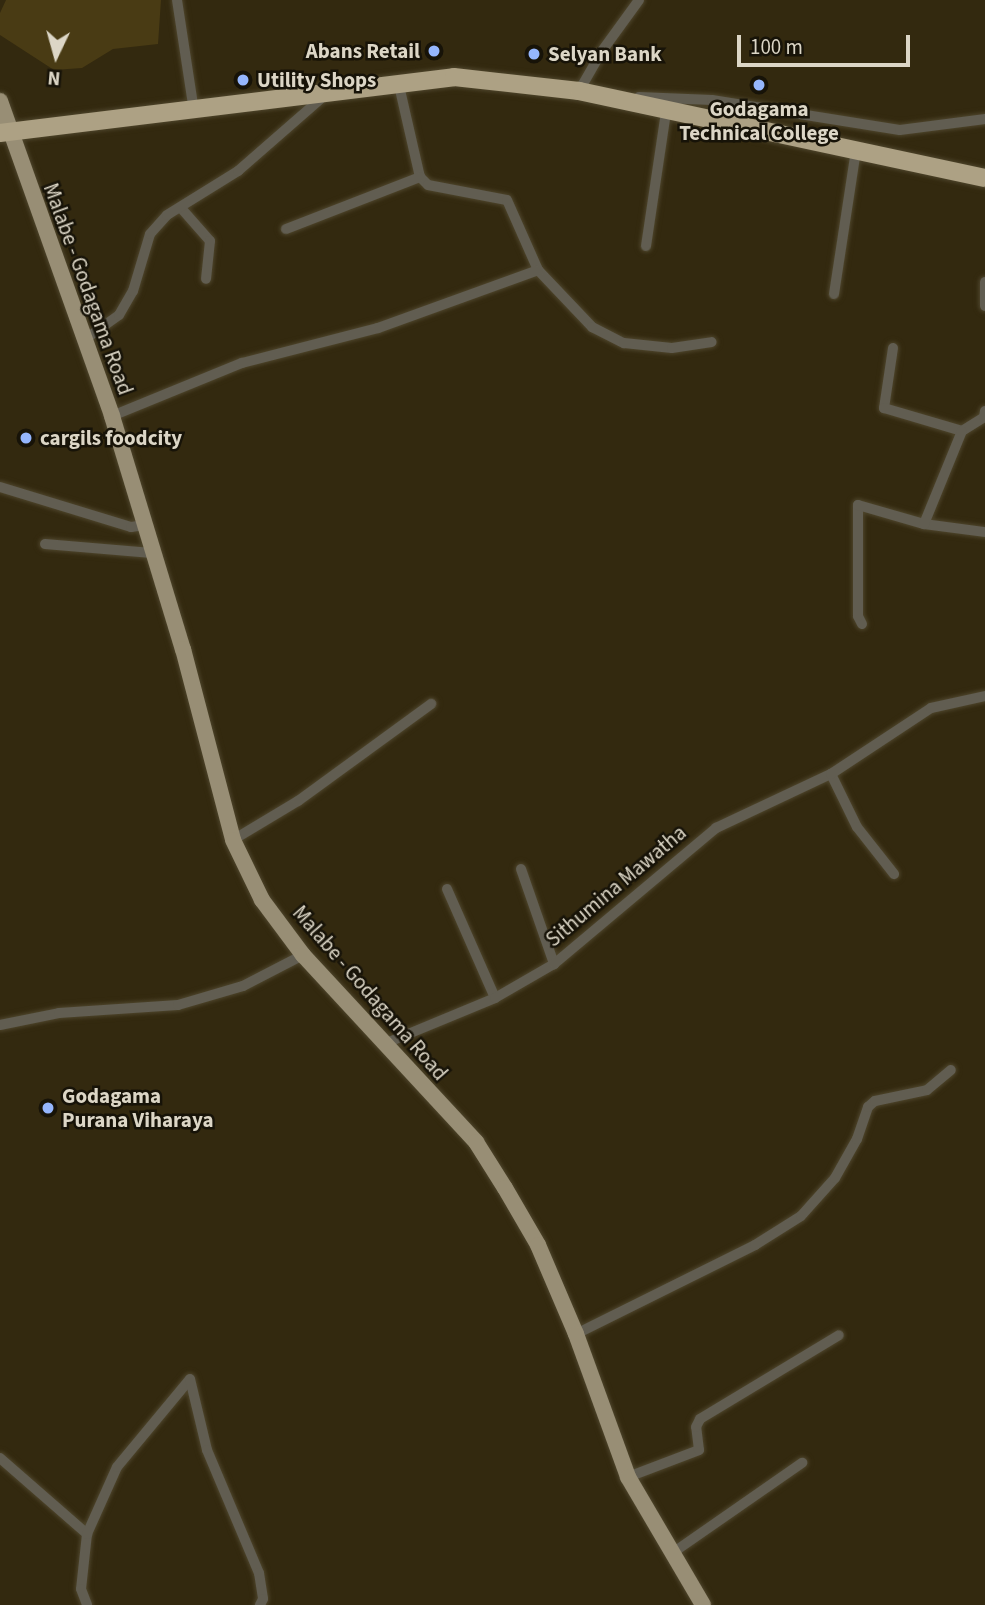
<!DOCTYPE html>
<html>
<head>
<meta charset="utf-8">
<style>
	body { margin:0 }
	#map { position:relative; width:985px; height:1605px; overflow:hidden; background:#33290f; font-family:"Source Sans 3",sans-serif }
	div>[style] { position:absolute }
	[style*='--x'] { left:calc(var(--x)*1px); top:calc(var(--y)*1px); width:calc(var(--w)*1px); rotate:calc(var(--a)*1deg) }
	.green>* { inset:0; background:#493b14 }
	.roads { filter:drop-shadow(0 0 2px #4e452c) drop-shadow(0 0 2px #4e452c) }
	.street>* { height:10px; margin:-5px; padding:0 5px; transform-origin:5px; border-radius:5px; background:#615d51 }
	.primary>* { height:16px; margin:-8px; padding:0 8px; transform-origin:8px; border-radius:8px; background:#988e75 }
	.highway>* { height:18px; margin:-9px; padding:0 9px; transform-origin:9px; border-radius:9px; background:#ada184 }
	.dots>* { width:19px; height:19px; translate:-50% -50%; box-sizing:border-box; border:4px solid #171308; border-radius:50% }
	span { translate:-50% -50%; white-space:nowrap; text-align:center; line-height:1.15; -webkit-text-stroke:5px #171308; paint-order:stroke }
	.poi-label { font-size:21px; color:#dcd6c6; font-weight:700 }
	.right { translate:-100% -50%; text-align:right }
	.left { translate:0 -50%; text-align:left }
	.street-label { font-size:21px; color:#dcd6c6 }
	.north { position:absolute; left:21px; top:21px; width:70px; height:70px; -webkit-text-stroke:5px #171308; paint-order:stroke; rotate:185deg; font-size:19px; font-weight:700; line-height:28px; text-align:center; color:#dcd6c6 }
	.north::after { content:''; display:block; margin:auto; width:24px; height:32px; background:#dcd6c6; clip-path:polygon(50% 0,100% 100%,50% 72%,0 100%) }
	.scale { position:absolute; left:737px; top:35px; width:173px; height:32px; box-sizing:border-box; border:4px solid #dcd6c6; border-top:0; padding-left:9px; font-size:21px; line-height:24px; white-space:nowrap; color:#dcd6c6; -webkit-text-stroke:5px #171308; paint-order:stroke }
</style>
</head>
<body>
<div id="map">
	<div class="green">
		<i style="clip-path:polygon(6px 0,161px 0,158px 44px,113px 49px,82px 68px,54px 70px,0 35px,0 13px)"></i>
	</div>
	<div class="roads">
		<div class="street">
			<i style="--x:177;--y:0;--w:112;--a:81.3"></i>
			<i style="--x:398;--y:81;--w:98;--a:77.1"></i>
			<i style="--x:420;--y:177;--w:11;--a:45"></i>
			<i style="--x:428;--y:185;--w:80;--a:10.8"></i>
			<i style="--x:507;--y:200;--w:77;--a:66.1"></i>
			<i style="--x:538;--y:270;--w:79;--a:46.5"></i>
			<i style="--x:592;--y:327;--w:36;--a:27"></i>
			<i style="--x:624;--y:343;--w:48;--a:5.9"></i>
			<i style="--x:672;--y:348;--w:40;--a:-8.5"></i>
			<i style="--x:579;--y:91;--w:46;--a:-60.1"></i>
			<i style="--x:602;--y:51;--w:63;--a:-54"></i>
			<i style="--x:639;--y:97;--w:73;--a:2.4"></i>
			<i style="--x:712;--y:100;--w:190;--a:9.1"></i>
			<i style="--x:900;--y:130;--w:86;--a:-7.4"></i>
			<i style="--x:181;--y:208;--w:44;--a:48.7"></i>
			<i style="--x:210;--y:241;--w:38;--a:96"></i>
			<i style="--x:286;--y:229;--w:144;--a:-21.2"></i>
			<i style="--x:646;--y:246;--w:135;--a:-81.5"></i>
			<i style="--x:985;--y:282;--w:24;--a:90"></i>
			<i style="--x:834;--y:294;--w:145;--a:-81.3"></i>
			<i style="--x:84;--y:340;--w:43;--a:-35.5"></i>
			<i style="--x:119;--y:315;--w:28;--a:-60"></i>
			<i style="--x:133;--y:291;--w:59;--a:-73.4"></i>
			<i style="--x:150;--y:234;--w:25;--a:-48"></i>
			<i style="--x:167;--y:215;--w:84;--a:-31.8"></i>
			<i style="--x:238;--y:171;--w:114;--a:-41.1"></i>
			<i style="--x:893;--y:348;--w:61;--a:98.5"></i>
			<i style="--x:884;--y:408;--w:81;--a:16.4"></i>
			<i style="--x:962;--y:431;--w:26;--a:-32"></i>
			<i style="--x:984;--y:417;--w:6;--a:-81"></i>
			<i style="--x:112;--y:416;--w:140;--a:-22.2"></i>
			<i style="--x:242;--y:363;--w:140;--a:-14.4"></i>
			<i style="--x:378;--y:328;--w:170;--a:-19.9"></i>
			<i style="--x:0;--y:487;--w:137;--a:17"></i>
			<i style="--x:131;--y:527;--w:14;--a:-8"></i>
			<i style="--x:924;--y:524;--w:62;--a:7.5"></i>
			<i style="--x:45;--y:544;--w:107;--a:4.8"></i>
			<i style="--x:862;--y:624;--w:9;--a:-117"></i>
			<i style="--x:858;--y:616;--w:111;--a:-90"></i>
			<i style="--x:858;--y:505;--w:69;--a:16.1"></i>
			<i style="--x:924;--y:524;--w:100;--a:-67.8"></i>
			<i style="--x:831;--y:774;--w:59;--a:63.9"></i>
			<i style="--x:857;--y:827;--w:60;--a:51.8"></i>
			<i style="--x:233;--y:840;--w:76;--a:-31"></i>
			<i style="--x:298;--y:801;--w:165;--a:-36.1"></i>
			<i style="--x:521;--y:869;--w:101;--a:70.8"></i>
			<i style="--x:447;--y:889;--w:119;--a:66.2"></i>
			<i style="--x:0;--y:1025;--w:60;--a:-11.5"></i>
			<i style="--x:59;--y:1013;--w:119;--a:-3.8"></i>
			<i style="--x:178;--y:1005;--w:68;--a:-16.3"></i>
			<i style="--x:243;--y:986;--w:68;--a:-27.3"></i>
			<i style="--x:384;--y:1044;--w:120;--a:-22.5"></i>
			<i style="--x:495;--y:998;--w:68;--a:-30"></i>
			<i style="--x:554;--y:964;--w:212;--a:-40"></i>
			<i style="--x:716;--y:828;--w:127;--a:-25.2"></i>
			<i style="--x:831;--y:774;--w:120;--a:-33.4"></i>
			<i style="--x:931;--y:708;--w:55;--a:-12.5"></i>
			<i style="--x:576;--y:1334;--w:200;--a:-26.4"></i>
			<i style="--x:755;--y:1245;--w:54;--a:-32.2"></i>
			<i style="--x:801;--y:1216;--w:51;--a:-48.2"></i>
			<i style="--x:835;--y:1178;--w:45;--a:-60.6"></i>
			<i style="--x:857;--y:1139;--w:34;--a:-71"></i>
			<i style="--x:868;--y:1107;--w:9;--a:-41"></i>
			<i style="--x:875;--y:1101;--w:53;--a:-11.9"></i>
			<i style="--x:927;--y:1090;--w:31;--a:-40"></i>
			<i style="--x:0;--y:1458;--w:116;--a:41.1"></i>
			<i style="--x:87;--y:1534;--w:55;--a:96.2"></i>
			<i style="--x:81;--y:1589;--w:17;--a:69"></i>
			<i style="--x:628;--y:1477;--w:76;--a:-20.8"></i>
			<i style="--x:699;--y:1450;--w:23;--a:-97"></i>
			<i style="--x:696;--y:1427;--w:9;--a:-63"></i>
			<i style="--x:700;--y:1419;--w:162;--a:-31.1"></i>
			<i style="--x:87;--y:1534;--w:73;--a:-65.9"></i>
			<i style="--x:117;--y:1467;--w:114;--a:-50.3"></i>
			<i style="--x:190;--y:1379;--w:73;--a:76.5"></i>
			<i style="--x:207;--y:1450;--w:134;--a:67.1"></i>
			<i style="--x:259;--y:1573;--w:26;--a:81"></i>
			<i style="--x:263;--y:1599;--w:7;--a:117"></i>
			<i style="--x:671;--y:1554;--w:160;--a:-34.8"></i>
		</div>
		<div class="primary">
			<i style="--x:0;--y:101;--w:334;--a:70.4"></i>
			<i style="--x:112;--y:416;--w:244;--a:73.1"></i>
			<i style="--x:183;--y:649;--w:197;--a:75.3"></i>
			<i style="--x:233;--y:840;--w:67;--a:64.2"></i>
			<i style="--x:262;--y:900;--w:69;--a:53.3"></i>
			<i style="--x:303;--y:955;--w:255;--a:47.2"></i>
			<i style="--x:476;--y:1142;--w:54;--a:57.8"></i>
			<i style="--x:505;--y:1188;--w:66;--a:59.9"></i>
			<i style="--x:538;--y:1245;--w:97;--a:66.9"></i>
			<i style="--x:576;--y:1334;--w:152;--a:70"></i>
			<i style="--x:628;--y:1477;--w:148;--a:59.6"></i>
		</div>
		<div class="highway">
			<i style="--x:0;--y:133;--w:457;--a:-7"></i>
			<i style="--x:454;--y:77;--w:126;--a:6.4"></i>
			<i style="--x:579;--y:91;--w:415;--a:12.1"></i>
		</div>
	</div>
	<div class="dots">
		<i style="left:434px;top:51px;background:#95b6fd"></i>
		<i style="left:534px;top:54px;background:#95b6fd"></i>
		<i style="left:243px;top:80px;background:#95b6fd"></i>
		<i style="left:759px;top:85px;background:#95b6fd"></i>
		<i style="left:26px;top:438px;background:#95b6fd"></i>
		<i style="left:48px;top:1108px;background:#95b6fd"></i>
	</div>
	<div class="poi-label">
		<span class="right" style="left:420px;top:51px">Abans Retail</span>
		<span class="left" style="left:548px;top:54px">Selyan Bank</span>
		<span class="left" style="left:257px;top:80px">Utility Shops</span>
		<span style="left:759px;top:121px">Godagama<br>Technical College</span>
		<span class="left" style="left:40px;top:438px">cargils foodcity</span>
		<span class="left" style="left:62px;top:1108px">Godagama<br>Purana Viharaya</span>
	</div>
	<div class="street-label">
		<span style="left:88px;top:289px;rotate:70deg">Malabe - Godagama Road</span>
		<span style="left:616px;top:886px;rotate:-40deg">Sithumina Mawatha</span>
		<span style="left:370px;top:993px;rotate:49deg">Malabe - Godagama Road</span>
	</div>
	<div class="north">N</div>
	<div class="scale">100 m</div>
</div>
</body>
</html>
